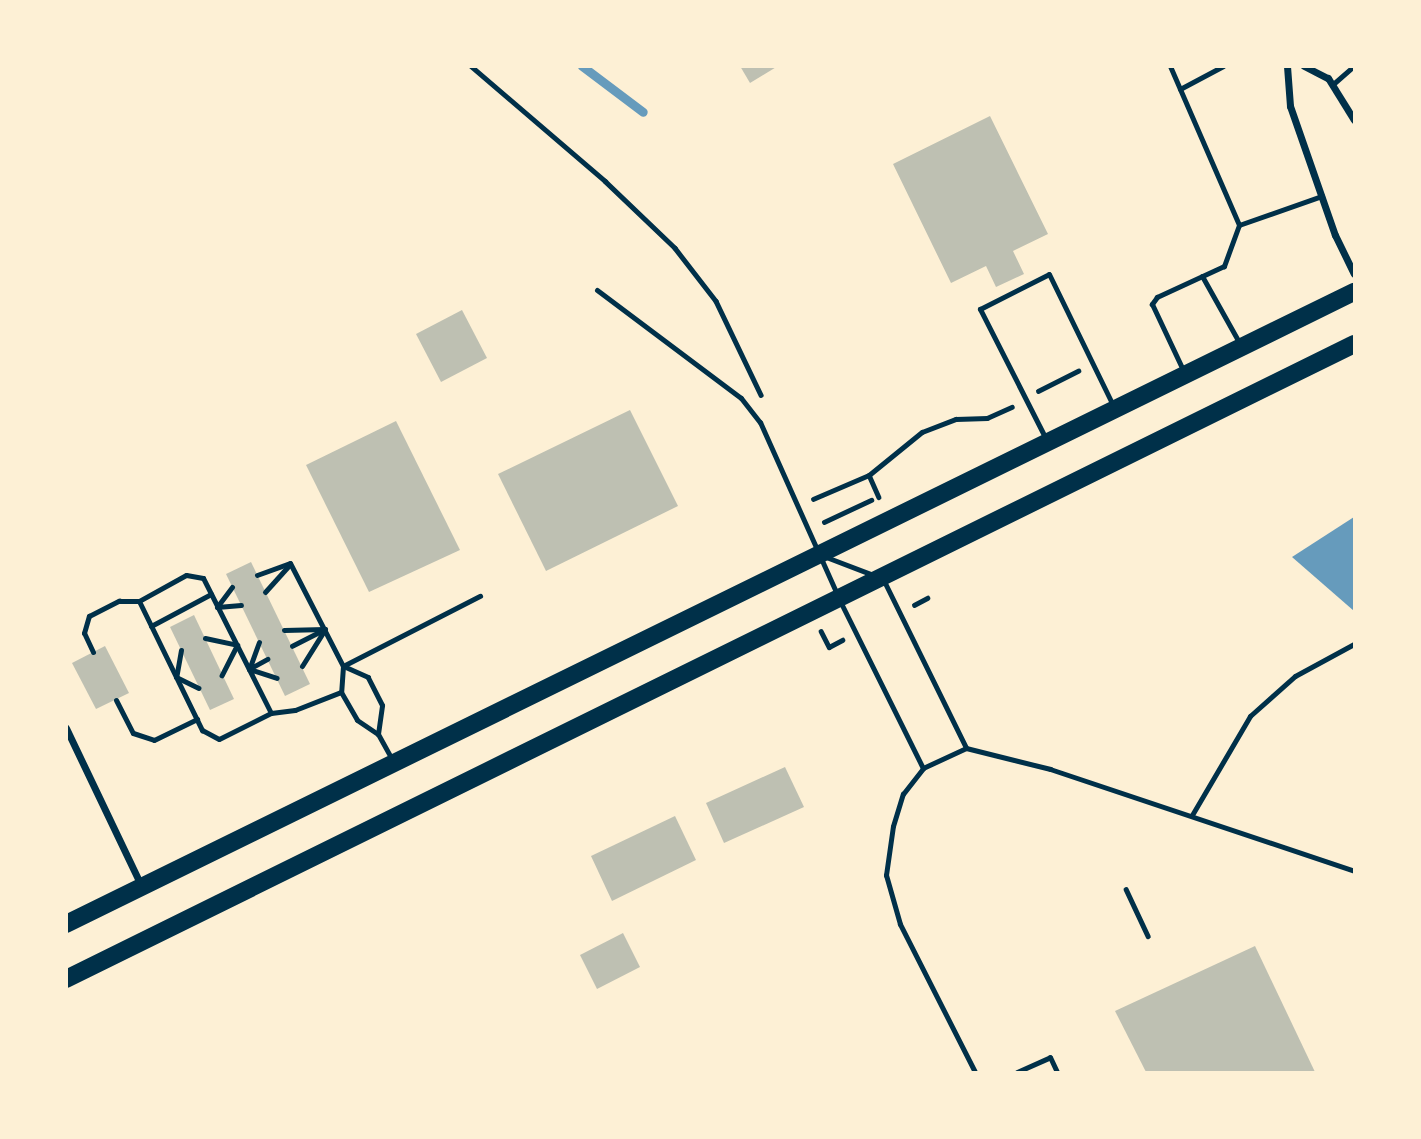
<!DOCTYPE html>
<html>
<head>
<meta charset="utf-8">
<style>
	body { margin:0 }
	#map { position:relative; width:1421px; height:1139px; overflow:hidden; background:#fdf0d5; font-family:"Playfair Display",serif }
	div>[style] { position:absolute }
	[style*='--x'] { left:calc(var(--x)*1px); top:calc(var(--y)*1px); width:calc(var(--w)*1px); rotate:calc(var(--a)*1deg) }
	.water>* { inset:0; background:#669bbc }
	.stream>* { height:9px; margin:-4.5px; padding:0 4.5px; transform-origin:4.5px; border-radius:4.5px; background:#669bbc }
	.building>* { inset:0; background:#bec0b2 }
	.path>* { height:4.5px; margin:-2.25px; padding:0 2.25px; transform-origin:2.25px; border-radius:2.25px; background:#003049 }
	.service>* { height:5px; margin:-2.5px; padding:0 2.5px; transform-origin:2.5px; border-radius:2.5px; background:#003049 }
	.minor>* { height:7px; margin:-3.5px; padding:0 3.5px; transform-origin:3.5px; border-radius:3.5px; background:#003049 }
	.primary>* { height:18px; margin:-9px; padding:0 9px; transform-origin:9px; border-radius:9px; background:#003049 }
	span { translate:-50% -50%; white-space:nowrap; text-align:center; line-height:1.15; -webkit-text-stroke:7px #fdf0d5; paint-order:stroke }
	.frame { position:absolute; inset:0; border:68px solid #fdf0d5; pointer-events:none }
</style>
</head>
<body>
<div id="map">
	<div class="water">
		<i style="clip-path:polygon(1354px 517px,1354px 611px,1292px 557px)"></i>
	</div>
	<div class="stream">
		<i style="--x:582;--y:66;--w:76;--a:37"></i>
	</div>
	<div class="building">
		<i style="clip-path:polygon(740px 66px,778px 66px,750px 83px)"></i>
		<i style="clip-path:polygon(990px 116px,1048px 234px,1013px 251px,1024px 274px,996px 287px,986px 266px,951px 283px,893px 164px)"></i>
		<i style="clip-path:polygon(462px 310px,487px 358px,441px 382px,416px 334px)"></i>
		<i style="clip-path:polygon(630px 410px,678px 506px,546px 571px,498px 474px)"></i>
		<i style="clip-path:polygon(396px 421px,460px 550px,369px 592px,306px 465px)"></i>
		<i style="clip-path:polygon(251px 562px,310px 684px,285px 696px,226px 574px)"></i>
		<i style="clip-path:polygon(194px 615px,234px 699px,210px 710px,170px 627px)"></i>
		<i style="clip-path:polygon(105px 646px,129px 693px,96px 709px,72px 663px)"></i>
		<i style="clip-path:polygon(785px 767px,804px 807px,724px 843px,706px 803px)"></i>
		<i style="clip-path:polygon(675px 816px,696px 860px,612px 901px,591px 856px)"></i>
		<i style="clip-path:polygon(623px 933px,640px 967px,597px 989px,580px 955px)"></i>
		<i style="clip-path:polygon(1255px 946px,1315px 1072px,1146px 1072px,1115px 1011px)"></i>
	</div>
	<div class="path">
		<i style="--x:471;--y:66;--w:177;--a:40.6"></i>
		<i style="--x:605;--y:181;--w:97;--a:43.7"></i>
		<i style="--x:675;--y:248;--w:67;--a:52.3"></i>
		<i style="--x:716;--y:301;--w:104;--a:64.4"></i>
		<i style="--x:1038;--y:391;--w:45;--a:-26.6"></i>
		<i style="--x:869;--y:475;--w:68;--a:-39.1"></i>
		<i style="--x:922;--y:432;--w:36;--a:-21"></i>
		<i style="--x:956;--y:419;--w:31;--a:-2"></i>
		<i style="--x:987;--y:418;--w:27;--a:-24"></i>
		<i style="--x:813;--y:499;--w:61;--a:-23.2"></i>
		<i style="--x:869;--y:475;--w:24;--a:66"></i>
		<i style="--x:824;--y:522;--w:52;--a:-25.1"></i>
		<i style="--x:914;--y:605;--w:15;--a:-28"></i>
		<i style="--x:821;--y:631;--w:18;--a:63"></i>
		<i style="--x:829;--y:647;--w:15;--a:-28"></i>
		<i style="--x:1126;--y:889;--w:52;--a:64.9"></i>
	</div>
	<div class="service">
		<i style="--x:1170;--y:66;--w:173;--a:66.5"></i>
		<i style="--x:1239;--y:225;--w:44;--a:110.1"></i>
		<i style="--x:1224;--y:266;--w:74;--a:155.2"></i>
		<i style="--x:1157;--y:297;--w:9;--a:126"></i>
		<i style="--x:1152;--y:304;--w:75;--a:64.8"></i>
		<i style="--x:1332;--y:85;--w:29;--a:-41"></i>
		<i style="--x:1180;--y:89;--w:49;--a:-28.1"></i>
		<i style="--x:1239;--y:225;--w:88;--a:-19.3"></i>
		<i style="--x:1202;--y:276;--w:78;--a:60.8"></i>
		<i style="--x:597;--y:290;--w:180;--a:36.9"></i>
		<i style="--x:741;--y:398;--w:31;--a:52"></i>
		<i style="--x:760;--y:422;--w:194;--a:65.9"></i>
		<i style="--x:839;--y:599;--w:189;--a:63.6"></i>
		<i style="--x:1046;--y:439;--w:146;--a:-116.9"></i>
		<i style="--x:980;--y:309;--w:77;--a:-26.9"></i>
		<i style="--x:1049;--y:274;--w:146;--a:64"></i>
		<i style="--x:826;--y:557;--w:53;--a:20.8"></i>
		<i style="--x:257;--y:575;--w:35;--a:-20"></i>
		<i style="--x:290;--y:563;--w:116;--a:62.8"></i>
		<i style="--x:343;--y:666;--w:154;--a:-27.1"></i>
		<i style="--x:884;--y:581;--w:186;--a:63.8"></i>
		<i style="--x:232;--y:587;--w:25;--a:127"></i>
		<i style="--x:217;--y:607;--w:24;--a:-5"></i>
		<i style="--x:265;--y:592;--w:36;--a:-48"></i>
		<i style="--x:151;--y:626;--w:68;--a:-28.1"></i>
		<i style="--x:284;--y:630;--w:41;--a:-1.4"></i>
		<i style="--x:325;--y:629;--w:37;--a:153"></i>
		<i style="--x:205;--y:638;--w:33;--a:12"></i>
		<i style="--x:237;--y:645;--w:34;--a:117"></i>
		<i style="--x:259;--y:642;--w:29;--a:110"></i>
		<i style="--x:249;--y:669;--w:29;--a:18"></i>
		<i style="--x:181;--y:650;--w:27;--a:100"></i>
		<i style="--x:176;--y:677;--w:25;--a:26"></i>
		<i style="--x:93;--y:652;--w:21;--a:-115"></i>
		<i style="--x:84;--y:633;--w:18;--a:-74"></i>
		<i style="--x:89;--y:616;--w:34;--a:-27"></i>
		<i style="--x:119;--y:601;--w:20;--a:0"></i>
		<i style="--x:302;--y:666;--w:40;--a:-58"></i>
		<i style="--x:249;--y:669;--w:21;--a:-29"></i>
		<i style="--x:116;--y:700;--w:37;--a:63"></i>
		<i style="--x:133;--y:733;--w:22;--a:18"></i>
		<i style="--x:154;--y:740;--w:48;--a:-26"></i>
		<i style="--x:271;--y:713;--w:151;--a:-116.7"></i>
		<i style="--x:203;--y:578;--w:17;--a:-170"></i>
		<i style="--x:186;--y:575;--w:54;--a:151"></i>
		<i style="--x:139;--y:601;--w:144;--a:64"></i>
		<i style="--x:202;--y:730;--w:19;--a:28"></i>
		<i style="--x:219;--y:739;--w:58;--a:-26.6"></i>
		<i style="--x:271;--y:713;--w:24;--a:-7"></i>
		<i style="--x:295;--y:710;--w:49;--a:-21.4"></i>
		<i style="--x:378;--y:734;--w:29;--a:-82"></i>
		<i style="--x:382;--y:705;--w:31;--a:-117"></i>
		<i style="--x:368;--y:677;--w:27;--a:-156"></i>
		<i style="--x:343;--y:666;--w:26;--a:94"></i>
		<i style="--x:341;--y:692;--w:32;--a:60"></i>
		<i style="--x:357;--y:720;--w:25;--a:34"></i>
		<i style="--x:378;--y:734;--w:29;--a:61"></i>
		<i style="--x:1192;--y:815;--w:115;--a:-59.6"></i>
		<i style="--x:1250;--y:716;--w:60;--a:-41.6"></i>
		<i style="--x:1295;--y:676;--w:67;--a:-28.5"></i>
		<i style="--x:975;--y:1072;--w:166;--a:-116.9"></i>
		<i style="--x:900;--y:924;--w:51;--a:-105.9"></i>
		<i style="--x:886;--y:875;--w:49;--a:-81.9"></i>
		<i style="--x:893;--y:826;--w:34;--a:-73"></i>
		<i style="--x:903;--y:794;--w:33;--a:-52"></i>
		<i style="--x:923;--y:768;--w:47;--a:-24.9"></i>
		<i style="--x:966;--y:748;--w:87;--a:14"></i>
		<i style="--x:1050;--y:769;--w:321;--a:18.5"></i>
		<i style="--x:1017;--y:1072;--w:36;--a:-24"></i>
		<i style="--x:1050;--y:1057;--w:17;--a:65"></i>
	</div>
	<div class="minor">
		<i style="--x:1287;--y:66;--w:40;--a:85.7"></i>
		<i style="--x:1290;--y:106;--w:137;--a:70.8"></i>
		<i style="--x:1335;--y:235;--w:43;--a:64"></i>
		<i style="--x:1304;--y:66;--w:27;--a:27"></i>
		<i style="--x:1328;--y:78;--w:49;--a:58.2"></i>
		<i style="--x:66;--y:728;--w:176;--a:64.5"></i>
	</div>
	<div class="primary">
		<i style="--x:66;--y:924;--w:1435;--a:-26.14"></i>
		<i style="--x:66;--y:979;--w:1436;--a:-26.24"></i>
	</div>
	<div class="frame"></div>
</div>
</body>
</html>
